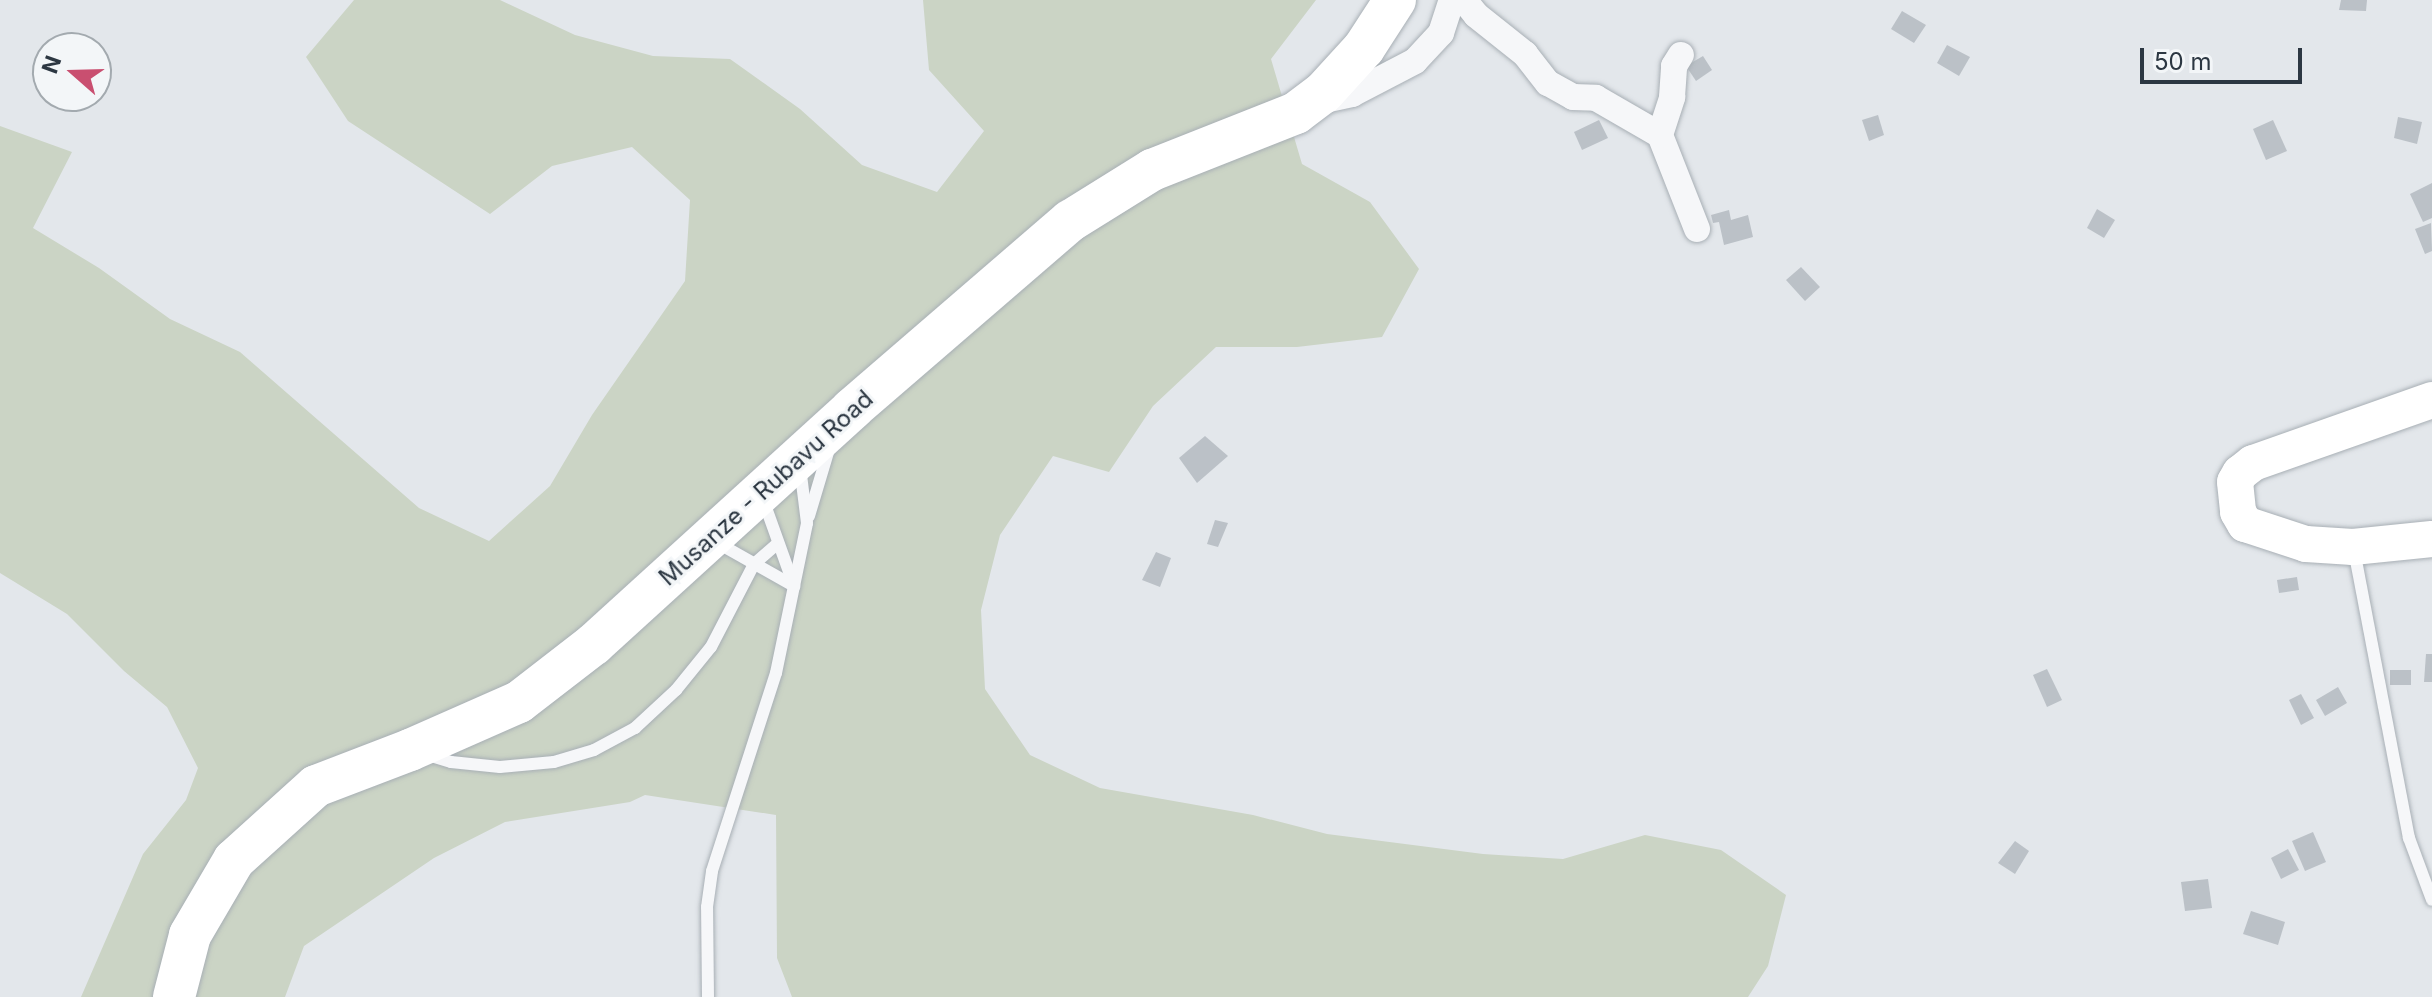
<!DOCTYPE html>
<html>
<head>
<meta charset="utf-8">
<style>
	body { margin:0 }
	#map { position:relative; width:2432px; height:997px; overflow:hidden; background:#e3e7eb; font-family:Inter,sans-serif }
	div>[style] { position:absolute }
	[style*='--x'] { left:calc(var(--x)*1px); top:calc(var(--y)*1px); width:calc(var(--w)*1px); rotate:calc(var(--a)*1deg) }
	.green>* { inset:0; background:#cbd4c5 }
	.building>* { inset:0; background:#bbc1c7 }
	.roads { filter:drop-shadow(0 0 2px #a8afb5) drop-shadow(0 0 2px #a8afb5) }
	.service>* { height:12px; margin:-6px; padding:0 6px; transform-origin:6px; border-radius:6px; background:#f6f7f9 }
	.minor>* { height:26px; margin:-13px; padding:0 13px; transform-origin:13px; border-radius:13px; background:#f6f7f9 }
	.secondary>* { height:36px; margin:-18px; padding:0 18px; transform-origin:18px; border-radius:18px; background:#fff }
	.trunk>* { height:42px; margin:-21px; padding:0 21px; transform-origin:21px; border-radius:21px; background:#fff }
	span { translate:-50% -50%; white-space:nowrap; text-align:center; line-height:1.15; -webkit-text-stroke:6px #f3f6f8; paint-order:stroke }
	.street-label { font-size:24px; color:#2c3742 }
	.north { position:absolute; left:32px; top:32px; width:80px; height:80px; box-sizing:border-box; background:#f3f6f8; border:2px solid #a3aaaf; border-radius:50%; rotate:290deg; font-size:22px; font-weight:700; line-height:32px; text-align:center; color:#2c3742 }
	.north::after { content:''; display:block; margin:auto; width:28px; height:36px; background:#c94f70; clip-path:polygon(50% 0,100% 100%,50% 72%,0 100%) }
	.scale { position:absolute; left:2140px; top:48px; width:162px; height:36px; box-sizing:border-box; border:4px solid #2c3742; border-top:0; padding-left:10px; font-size:24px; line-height:28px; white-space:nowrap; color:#2c3742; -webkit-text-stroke:6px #f3f6f8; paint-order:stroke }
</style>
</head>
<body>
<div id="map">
	<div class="green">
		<i style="clip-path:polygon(354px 0,500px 0,575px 35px,653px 56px,730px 59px,800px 109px,862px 165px,937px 192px,984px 131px,929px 70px,923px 0,1316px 0,1271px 59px,1302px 164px,1370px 202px,1419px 269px,1382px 337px,1297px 347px,1216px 347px,1153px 406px,1109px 472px,1053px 456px,1000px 535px,981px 610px,985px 689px,1030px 755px,1100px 788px,1253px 815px,1327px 834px,1483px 854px,1563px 859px,1645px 835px,1721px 850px,1786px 895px,1768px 966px,1748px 997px,792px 997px,777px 958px,776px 815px,645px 795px,630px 802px,505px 822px,434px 858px,304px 946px,285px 997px,81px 997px,143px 854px,186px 800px,198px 768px,167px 707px,124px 671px,67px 614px,0 573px,0 126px,72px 152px,33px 228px,99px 268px,170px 319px,240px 352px,419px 508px,489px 541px,550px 486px,592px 415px,685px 281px,690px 200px,632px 147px,552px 166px,490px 214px,348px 121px,306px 57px)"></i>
	</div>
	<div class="building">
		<i style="clip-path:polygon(2341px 0,2367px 0,2366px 11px,2339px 10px)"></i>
		<i style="clip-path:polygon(1902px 11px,1926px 25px,1914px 43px,1891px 29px)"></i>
		<i style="clip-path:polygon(1947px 45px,1970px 57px,1959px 76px,1937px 63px)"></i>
		<i style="clip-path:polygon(1703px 56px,1712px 70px,1696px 81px,1686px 66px)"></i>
		<i style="clip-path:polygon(1878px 115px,1884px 135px,1869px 141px,1862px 120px)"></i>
		<i style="clip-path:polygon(2398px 117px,2422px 122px,2417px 144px,2394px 138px)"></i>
		<i style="clip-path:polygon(1599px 120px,1608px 138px,1582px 150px,1574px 132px)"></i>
		<i style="clip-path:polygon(2273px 120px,2287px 151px,2266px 160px,2253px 129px)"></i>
		<i style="clip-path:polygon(2432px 183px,2432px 218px,2423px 222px,2410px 194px)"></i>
		<i style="clip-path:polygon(2097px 209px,2115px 220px,2104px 238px,2087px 228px)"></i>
		<i style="clip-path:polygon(1729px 210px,1731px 220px,1748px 215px,1753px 237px,1724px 245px,1719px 222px,1713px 223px,1711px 215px)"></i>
		<i style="clip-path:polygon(2431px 223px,2432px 251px,2425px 254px,2415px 229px)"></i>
		<i style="clip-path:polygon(1801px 267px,1820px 287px,1805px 301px,1786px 280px)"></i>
		<i style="clip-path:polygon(1205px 436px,1228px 456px,1197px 483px,1179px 458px)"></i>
		<i style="clip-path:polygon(1215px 520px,1228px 523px,1218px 547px,1207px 544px)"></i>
		<i style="clip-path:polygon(1156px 552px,1171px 558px,1160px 587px,1142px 580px)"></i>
		<i style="clip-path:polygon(2297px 577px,2299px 590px,2279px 593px,2277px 580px)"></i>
		<i style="clip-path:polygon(2426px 654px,2432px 654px,2432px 682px,2424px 682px)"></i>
		<i style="clip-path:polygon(2047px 669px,2062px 700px,2047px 707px,2033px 675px)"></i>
		<i style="clip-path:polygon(2390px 670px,2411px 670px,2411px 685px,2390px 685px)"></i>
		<i style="clip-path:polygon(2338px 687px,2347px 703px,2325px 716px,2316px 700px)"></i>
		<i style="clip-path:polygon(2301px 694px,2314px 718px,2301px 725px,2289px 700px)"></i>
		<i style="clip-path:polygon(2313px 832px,2326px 862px,2305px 871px,2292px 841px)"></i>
		<i style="clip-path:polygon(2015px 841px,2029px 851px,2015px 874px,1998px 863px)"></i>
		<i style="clip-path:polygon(2288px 849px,2299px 870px,2281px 879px,2271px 858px)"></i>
		<i style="clip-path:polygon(2208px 879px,2212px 908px,2185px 911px,2181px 882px)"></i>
		<i style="clip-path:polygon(2251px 911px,2285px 922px,2278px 945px,2243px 934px)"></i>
	</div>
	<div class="roads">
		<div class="service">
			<i style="--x:764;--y:502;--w:89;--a:70.3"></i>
			<i style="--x:809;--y:516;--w:70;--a:-73.4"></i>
			<i style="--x:716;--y:542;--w:90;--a:29.4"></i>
			<i style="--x:2354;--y:550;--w:293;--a:79.2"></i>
			<i style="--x:2409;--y:838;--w:66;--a:69.6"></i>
			<i style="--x:428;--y:755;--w:24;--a:17"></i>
			<i style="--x:451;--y:762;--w:49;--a:5.8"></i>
			<i style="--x:500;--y:767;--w:54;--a:-5.3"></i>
			<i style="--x:554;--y:762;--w:42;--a:-16.7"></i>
			<i style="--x:594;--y:750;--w:47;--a:-28.2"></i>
			<i style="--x:635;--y:728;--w:56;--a:-42.8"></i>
			<i style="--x:676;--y:690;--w:55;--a:-50.9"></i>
			<i style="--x:711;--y:647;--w:93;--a:-62.6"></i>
			<i style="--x:754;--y:564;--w:32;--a:-41"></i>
			<i style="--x:708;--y:997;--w:90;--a:-90.6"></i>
			<i style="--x:707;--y:907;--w:36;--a:-82"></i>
			<i style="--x:712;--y:871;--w:208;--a:-72.1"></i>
			<i style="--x:776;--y:673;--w:153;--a:-78.3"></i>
			<i style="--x:807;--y:523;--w:56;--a:-97.1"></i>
		</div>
		<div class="minor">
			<i style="--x:1464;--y:0;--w:19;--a:51"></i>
			<i style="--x:1476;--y:15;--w:63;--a:38.5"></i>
			<i style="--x:1525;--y:54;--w:37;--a:52"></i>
			<i style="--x:1548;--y:83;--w:29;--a:29"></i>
			<i style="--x:1573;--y:97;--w:23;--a:2"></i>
			<i style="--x:1596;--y:98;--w:74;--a:30"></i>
			<i style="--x:1660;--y:135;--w:101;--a:68.5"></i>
			<i style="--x:1315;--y:102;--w:38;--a:-12"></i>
			<i style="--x:1352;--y:94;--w:71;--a:-27.6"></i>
			<i style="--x:1415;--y:61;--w:38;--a:-47"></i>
			<i style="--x:1441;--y:33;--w:35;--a:-72"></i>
			<i style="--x:1660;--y:135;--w:40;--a:-72"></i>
			<i style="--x:1672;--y:97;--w:31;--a:-86"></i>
			<i style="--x:1674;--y:66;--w:13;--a:-58"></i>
		</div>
		<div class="secondary">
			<i style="--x:2432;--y:400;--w:190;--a:160.6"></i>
			<i style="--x:2253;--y:463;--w:16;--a:142"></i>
			<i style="--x:2240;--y:473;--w:10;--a:119"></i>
			<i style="--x:2235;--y:482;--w:30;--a:84"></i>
			<i style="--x:2238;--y:512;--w:14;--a:60"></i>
			<i style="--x:2245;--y:524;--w:64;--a:18.2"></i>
			<i style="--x:2306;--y:544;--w:47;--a:3.7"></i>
			<i style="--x:2353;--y:547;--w:79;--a:-5.8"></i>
		</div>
		<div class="trunk">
			<i style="--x:174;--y:997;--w:64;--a:-75.5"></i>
			<i style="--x:190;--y:935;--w:87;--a:-59.6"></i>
			<i style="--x:234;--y:860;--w:110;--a:-42.1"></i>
			<i style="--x:316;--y:786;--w:101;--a:-21"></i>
			<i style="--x:410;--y:750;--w:119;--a:-23.8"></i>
			<i style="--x:519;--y:702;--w:95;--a:-37.7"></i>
			<i style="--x:594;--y:644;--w:349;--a:-42.3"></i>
			<i style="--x:852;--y:409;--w:288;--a:-40.8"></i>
			<i style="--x:1070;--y:221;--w:97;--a:-31.9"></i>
			<i style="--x:1152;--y:170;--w:155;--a:-21.6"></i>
			<i style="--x:1296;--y:113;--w:34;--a:-37"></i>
			<i style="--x:1323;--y:93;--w:61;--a:-47.7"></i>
			<i style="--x:1364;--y:48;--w:57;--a:-57.1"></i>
		</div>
	</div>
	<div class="street-label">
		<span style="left:766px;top:488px;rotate:-42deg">Musanze - Rubavu Road</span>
	</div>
	<div class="north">N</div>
	<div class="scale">50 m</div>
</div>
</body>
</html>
